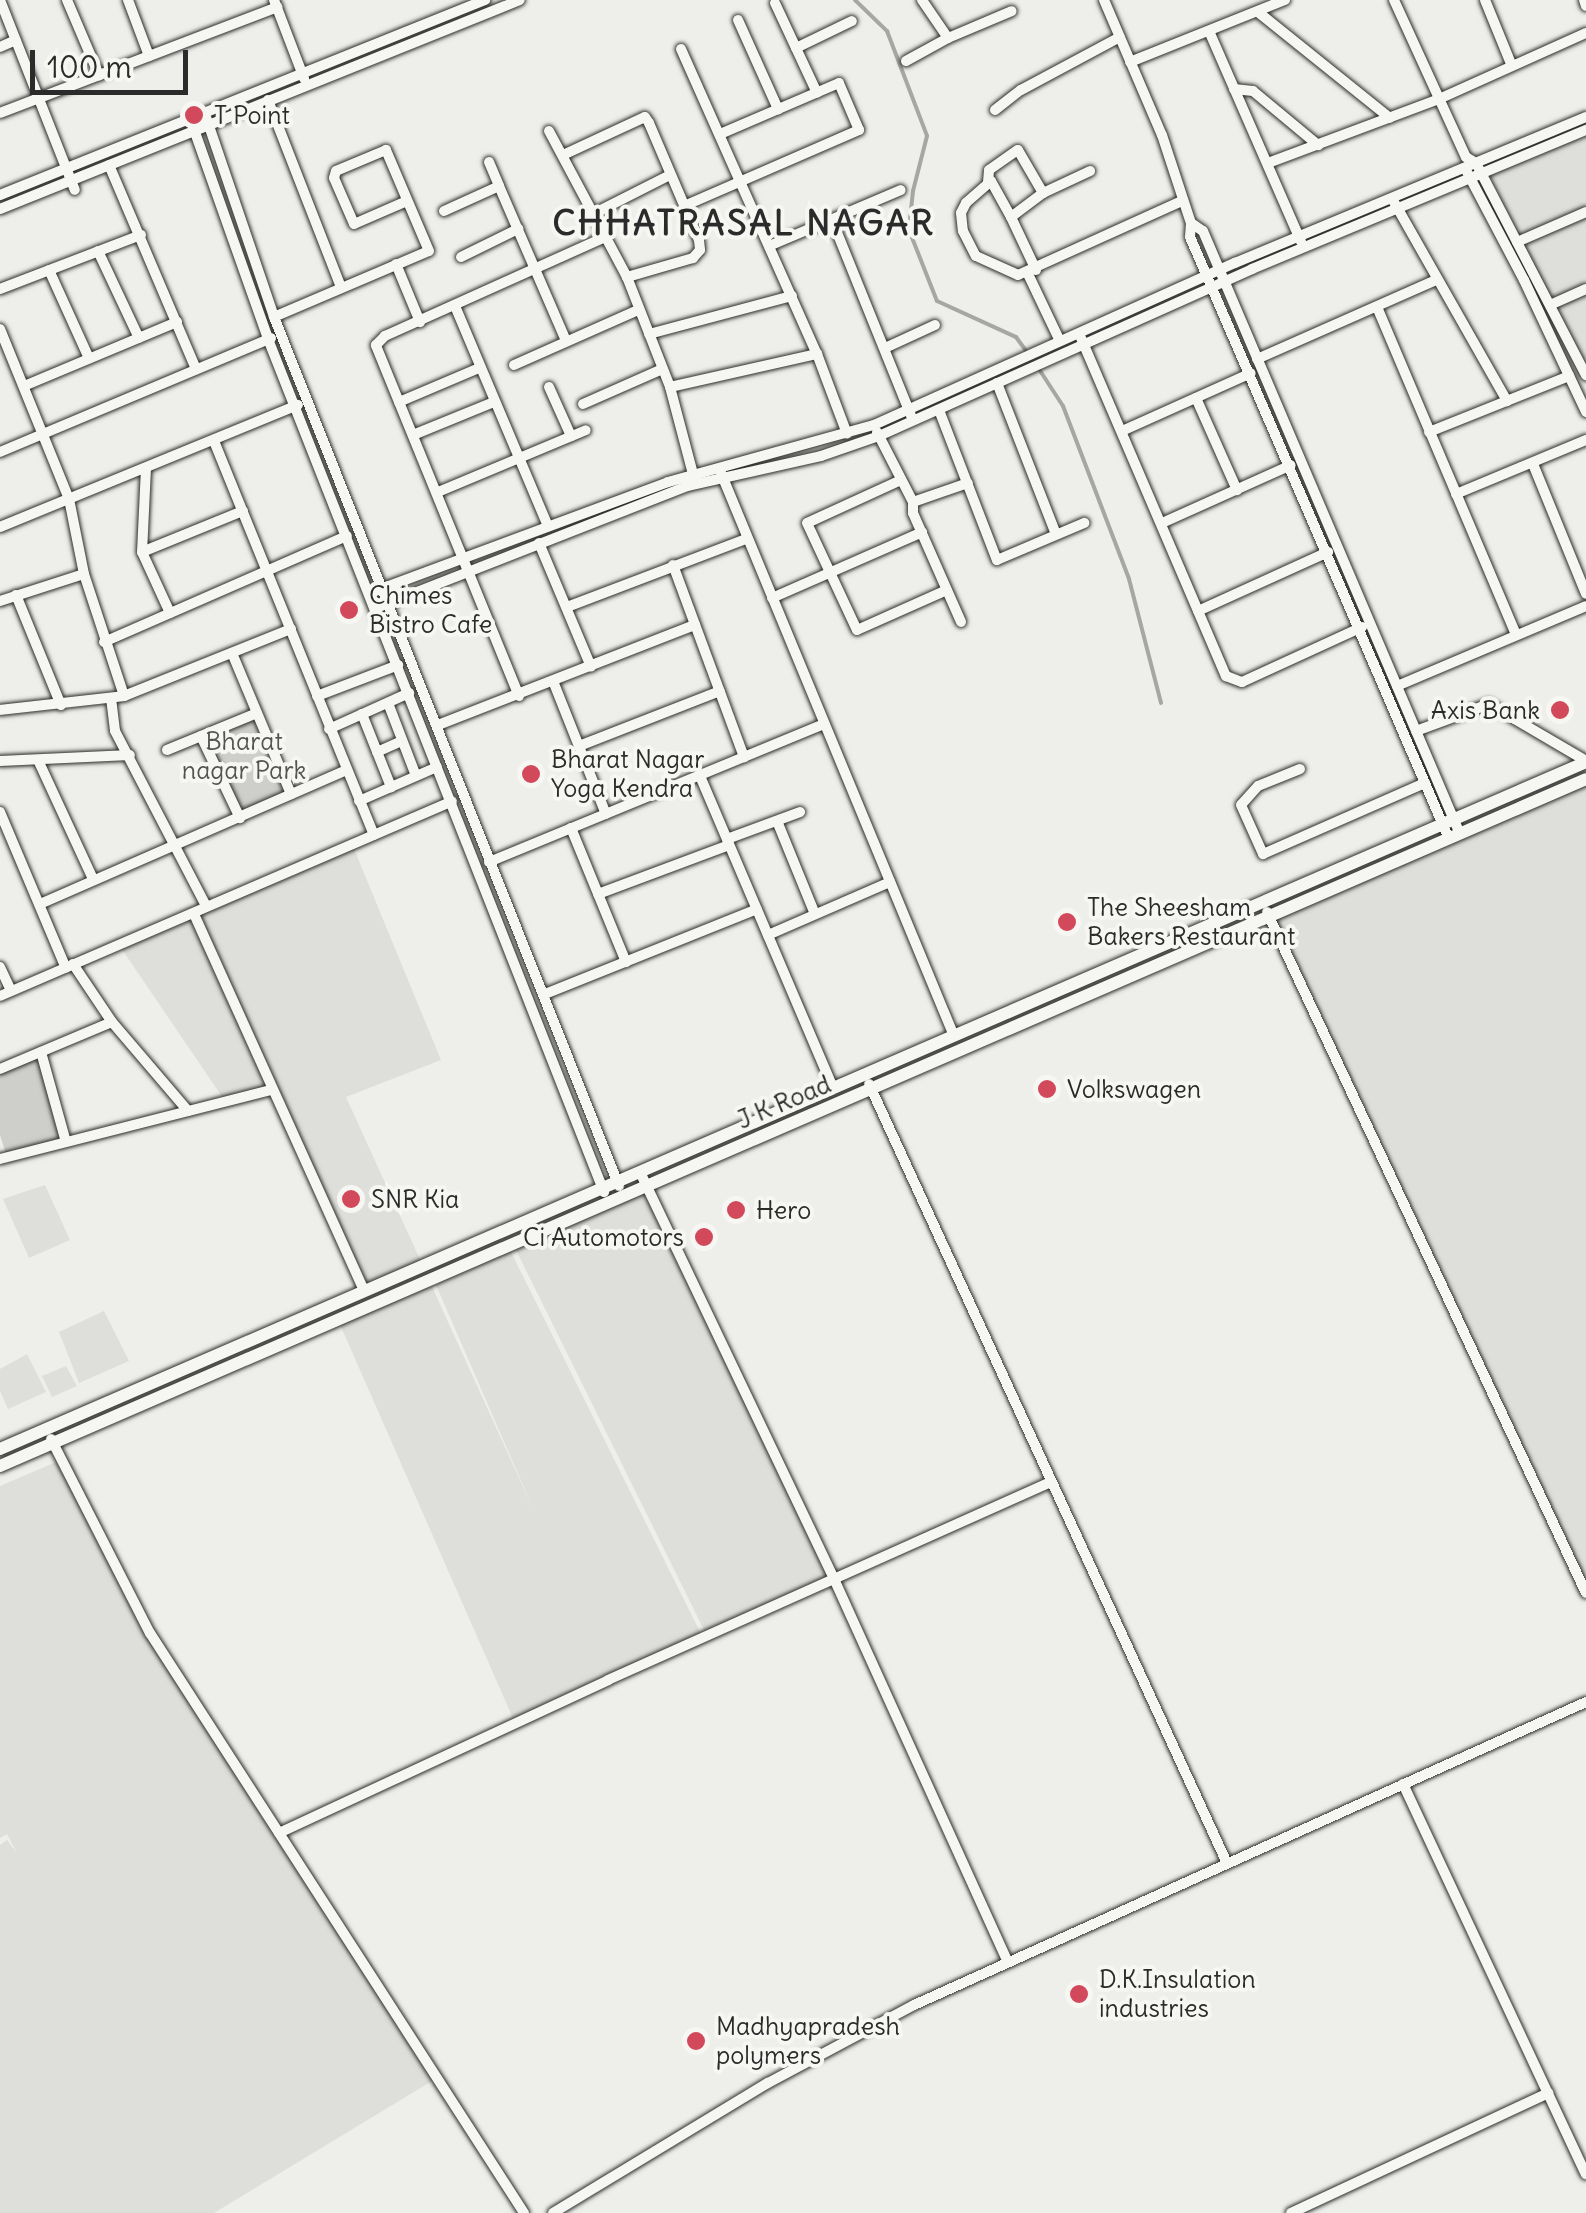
<!DOCTYPE html>
<html>
<head>
<meta charset="utf-8">
<style>
	body { margin:0 }
	#map { position:relative; width:1586px; height:2213px; overflow:hidden; background:#eeeeea; font-family:Delius,sans-serif }
	div>[style] { position:absolute }
	[style*='--x'] { left:calc(var(--x)*1px); top:calc(var(--y)*1px); width:calc(var(--w)*1px); rotate:calc(var(--a)*1deg) }
	.built>* { inset:0; background:#dededb }
	.green>* { inset:0; background:#cececa }
	.stream>* { height:4px; margin:-2px; padding:0 2px; transform-origin:2px; border-radius:2px; background:#a6a6a3 }
	.roads { filter:drop-shadow(0 0 2px #2b2b2b) drop-shadow(0 0 2px #2b2b2b) }
	.minor>* { height:10px; margin:-5px; padding:0 5px; transform-origin:5px; border-radius:5px; background:#f6f6f2 }
	.major>* { height:12px; margin:-6px; padding:0 6px; transform-origin:6px; border-radius:6px; background:#f6f6f2 }
	.dots>* { width:28px; height:28px; translate:-50% -50%; box-sizing:border-box; border:5px solid #f6f6f2; border-radius:50% }
	span { translate:-50% -50%; white-space:nowrap; text-align:center; line-height:1.15; -webkit-text-stroke:8px #f6f6f2; paint-order:stroke }
	.poi-label { font-size:25px; color:#2b2b2b }
	.left { translate:0 -50%; text-align:left }
	.right { translate:-100% -50%; text-align:right }
	.park-label { font-size:25px; color:#545453 }
	.street-label { font-size:25px; color:#2b2b2b }
	.district-label { font-size:35px; color:#2b2b2b; font-weight:700; letter-spacing:2.5px }
	.scale { position:absolute; left:30px; top:50px; width:158px; height:45px; box-sizing:border-box; border:5px solid #2b2b2b; border-top:0; padding-left:12px; font-size:30px; line-height:35px; white-space:nowrap; color:#2b2b2b; -webkit-text-stroke:8px #f6f6f2; paint-order:stroke }
</style>
</head>
<body>
<div id="map">
	<div class="built">
		<i style="clip-path:polygon(1586px 132px,1586px 375px,1487px 170px)"></i>
		<i style="clip-path:polygon(1586px 780px,1586px 1587px,1266px 918px)"></i>
		<i style="clip-path:polygon(352px 844px,441px 1060px,346px 1097px,423px 1266px,364px 1291px,270px 1090px,225px 1101px,119px 945px,194px 914px,197px 918px,250px 887px)"></i>
		<i style="clip-path:polygon(45px 1185px,70px 1240px,29px 1258px,3px 1199px)"></i>
		<i style="clip-path:polygon(646px 1186px,835px 1581px,707px 1636px,513px 1244px)"></i>
		<i style="clip-path:polygon(508px 1246px,703px 1638px,515px 1723px,338px 1320px,429px 1280px,535px 1513px,436px 1285px)"></i>
		<i style="clip-path:polygon(104px 1311px,129px 1361px,79px 1383px,59px 1332px)"></i>
		<i style="clip-path:polygon(27px 1354px,46px 1392px,8px 1409px,0 1391px,0 1369px)"></i>
		<i style="clip-path:polygon(66px 1366px,77px 1386px,52px 1397px,42px 1376px)"></i>
		<i style="clip-path:polygon(61px 1460px,132px 1597px,437px 2078px,214px 2213px,0 2213px,0 1845px,7px 1840px,17px 1853px,7px 1834px,0 1838px,0 1486px)"></i>
	</div>
	<div class="green">
		<i style="clip-path:polygon(255px 718px,286px 792px,242px 812px,207px 739px)"></i>
		<i style="clip-path:polygon(39px 1056px,64px 1141px,6px 1154px,0 1135px,0 1073px)"></i>
	</div>
	<div class="stream">
		<i style="--x:855;--y:0;--w:45;--a:44.1"></i>
		<i style="--x:887;--y:31;--w:112;--a:69.1"></i>
		<i style="--x:927;--y:136;--w:57;--a:104.3"></i>
		<i style="--x:913;--y:191;--w:39;--a:96"></i>
		<i style="--x:909;--y:230;--w:76;--a:68.5"></i>
		<i style="--x:937;--y:301;--w:87;--a:24.5"></i>
		<i style="--x:1016;--y:337;--w:22;--a:54"></i>
		<i style="--x:1037;--y:366;--w:48;--a:57"></i>
		<i style="--x:1063;--y:406;--w:185;--a:69.1"></i>
		<i style="--x:1129;--y:579;--w:128;--a:75.5"></i>
	</div>
	<div class="roads">
		<div class="minor">
			<i style="--x:0;--y:0;--w:204;--a:68.5"></i>
			<i style="--x:67;--y:0;--w:82;--a:66.9"></i>
			<i style="--x:128;--y:0;--w:60;--a:69.4"></i>
			<i style="--x:274;--y:0;--w:84;--a:69"></i>
			<i style="--x:922;--y:0;--w:46;--a:55.6"></i>
			<i style="--x:1104;--y:0;--w:147;--a:66.8"></i>
			<i style="--x:1162;--y:135;--w:93;--a:71.8"></i>
			<i style="--x:1191;--y:223;--w:14;--a:94"></i>
			<i style="--x:1190;--y:237;--w:655;--a:66.72"></i>
			<i style="--x:1394;--y:0;--w:173;--a:65.4"></i>
			<i style="--x:1466;--y:157;--w:12;--a:31"></i>
			<i style="--x:1476;--y:163;--w:239;--a:62.6"></i>
			<i style="--x:1485;--y:0;--w:71;--a:67.8"></i>
			<i style="--x:1584;--y:0;--w:6;--a:72"></i>
			<i style="--x:775;--y:3;--w:99;--a:65"></i>
			<i style="--x:1258;--y:12;--w:169;--a:38.8"></i>
			<i style="--x:738;--y:20;--w:98;--a:65.8"></i>
			<i style="--x:1209;--y:31;--w:230;--a:66.4"></i>
			<i style="--x:0;--y:47;--w:17;--a:-24"></i>
			<i style="--x:796;--y:48;--w:62;--a:-25.7"></i>
			<i style="--x:681;--y:49;--w:334;--a:66"></i>
			<i style="--x:817;--y:354;--w:85;--a:69.4"></i>
			<i style="--x:906;--y:61;--w:48;--a:-28.7"></i>
			<i style="--x:948;--y:38;--w:69;--a:-22.9"></i>
			<i style="--x:1130;--y:62;--w:167;--a:-21.8"></i>
			<i style="--x:1234;--y:89;--w:19;--a:6"></i>
			<i style="--x:1253;--y:91;--w:85;--a:39.7"></i>
			<i style="--x:268;--y:100;--w:201;--a:68.7"></i>
			<i style="--x:995;--y:110;--w:33;--a:-38"></i>
			<i style="--x:1021;--y:90;--w:112;--a:-28.2"></i>
			<i style="--x:0;--y:113;--w:297;--a:-20.9"></i>
			<i style="--x:205;--y:114;--w:214;--a:71.2"></i>
			<i style="--x:274;--y:317;--w:935;--a:68.35"></i>
			<i style="--x:191;--y:121;--w:231;--a:70.5"></i>
			<i style="--x:268;--y:339;--w:917;--a:68.5"></i>
			<i style="--x:549;--y:131;--w:166;--a:61.9"></i>
			<i style="--x:627;--y:277;--w:118;--a:68.6"></i>
			<i style="--x:670;--y:387;--w:94;--a:75.2"></i>
			<i style="--x:563;--y:155;--w:90;--a:-24.9"></i>
			<i style="--x:645;--y:117;--w:7;--a:56"></i>
			<i style="--x:649;--y:123;--w:127;--a:66.9"></i>
			<i style="--x:699;--y:240;--w:10;--a:84"></i>
			<i style="--x:700;--y:250;--w:11;--a:131"></i>
			<i style="--x:693;--y:258;--w:69;--a:163.9"></i>
			<i style="--x:489;--y:162;--w:26;--a:67"></i>
			<i style="--x:1268;--y:163;--w:183;--a:-20.5"></i>
			<i style="--x:1439;--y:99;--w:161;--a:-24.2"></i>
			<i style="--x:109;--y:165;--w:222;--a:66.9"></i>
			<i style="--x:1467;--y:172;--w:122;--a:62.2"></i>
			<i style="--x:1524;--y:280;--w:146;--a:64.8"></i>
			<i style="--x:988;--y:182;--w:12;--a:-85"></i>
			<i style="--x:989;--y:170;--w:35;--a:-35"></i>
			<i style="--x:1018;--y:150;--w:50;--a:59.8"></i>
			<i style="--x:1043;--y:193;--w:52;--a:-25.1"></i>
			<i style="--x:0;--y:195;--w:523;--a:-21.9"></i>
			<i style="--x:1394;--y:202;--w:229;--a:60.4"></i>
			<i style="--x:684;--y:206;--w:191;--a:-23.5"></i>
			<i style="--x:859;--y:130;--w:51;--a:-113.1"></i>
			<i style="--x:839;--y:83;--w:129;--a:156.8"></i>
			<i style="--x:0;--y:209;--w:560;--a:-21.9"></i>
			<i style="--x:444;--y:211;--w:60;--a:-24.4"></i>
			<i style="--x:499;--y:186;--w:169;--a:66.6"></i>
			<i style="--x:593;--y:214;--w:86;--a:-26.9"></i>
			<i style="--x:1011;--y:217;--w:41;--a:-119.1"></i>
			<i style="--x:991;--y:181;--w:33;--a:139"></i>
			<i style="--x:966;--y:203;--w:11;--a:117"></i>
			<i style="--x:961;--y:213;--w:18;--a:84"></i>
			<i style="--x:963;--y:231;--w:28;--a:63"></i>
			<i style="--x:976;--y:256;--w:46;--a:24.3"></i>
			<i style="--x:1018;--y:275;--w:180;--a:-24.3"></i>
			<i style="--x:832;--y:220;--w:211;--a:68"></i>
			<i style="--x:1191;--y:223;--w:14;--a:34"></i>
			<i style="--x:1203;--y:231;--w:655;--a:66.92"></i>
			<i style="--x:1517;--y:242;--w:75;--a:-23.5"></i>
			<i style="--x:769;--y:246;--w:143;--a:-23"></i>
			<i style="--x:98;--y:251;--w:96;--a:64.8"></i>
			<i style="--x:461;--y:257;--w:64;--a:-26.2"></i>
			<i style="--x:396;--y:264;--w:63;--a:67.5"></i>
			<i style="--x:49;--y:270;--w:97;--a:65.6"></i>
			<i style="--x:1036;--y:270;--w:59;--a:-115.3"></i>
			<i style="--x:1011;--y:217;--w:40;--a:-37"></i>
			<i style="--x:1028;--y:274;--w:74;--a:64.5"></i>
			<i style="--x:0;--y:289;--w:151;--a:-21"></i>
			<i style="--x:1550;--y:305;--w:39;--a:-24"></i>
			<i style="--x:455;--y:306;--w:237;--a:67.1"></i>
			<i style="--x:1377;--y:307;--w:356;--a:67"></i>
			<i style="--x:274;--y:317;--w:168;--a:-23.1"></i>
			<i style="--x:429;--y:251;--w:110;--a:-113.1"></i>
			<i style="--x:386;--y:150;--w:54;--a:157.2"></i>
			<i style="--x:336;--y:171;--w:7;--a:106"></i>
			<i style="--x:334;--y:178;--w:50;--a:66.5"></i>
			<i style="--x:354;--y:224;--w:58;--a:-23.5"></i>
			<i style="--x:0;--y:329;--w:183;--a:67.9"></i>
			<i style="--x:69;--y:499;--w:76;--a:78.7"></i>
			<i style="--x:84;--y:574;--w:128;--a:71.8"></i>
			<i style="--x:649;--y:334;--w:148;--a:-14.9"></i>
			<i style="--x:1081;--y:338;--w:368;--a:66.8"></i>
			<i style="--x:1226;--y:676;--w:17;--a:21"></i>
			<i style="--x:1242;--y:682;--w:132;--a:-24.6"></i>
			<i style="--x:885;--y:348;--w:55;--a:-24.7"></i>
			<i style="--x:1257;--y:359;--w:196;--a:-23.8"></i>
			<i style="--x:514;--y:365;--w:136;--a:-23.9"></i>
			<i style="--x:997;--y:383;--w:162;--a:68.7"></i>
			<i style="--x:24;--y:386;--w:166;--a:-22.7"></i>
			<i style="--x:549;--y:387;--w:54;--a:65.8"></i>
			<i style="--x:670;--y:387;--w:151;--a:-12.7"></i>
			<i style="--x:1196;--y:398;--w:101;--a:66"></i>
			<i style="--x:399;--y:402;--w:87;--a:-23"></i>
			<i style="--x:583;--y:404;--w:84;--a:-23.8"></i>
			<i style="--x:939;--y:410;--w:161;--a:68.9"></i>
			<i style="--x:997;--y:560;--w:95;--a:-23"></i>
			<i style="--x:1122;--y:431;--w:141;--a:-24.2"></i>
			<i style="--x:877;--y:432;--w:79;--a:62.8"></i>
			<i style="--x:913;--y:502;--w:11;--a:90"></i>
			<i style="--x:913;--y:513;--w:119;--a:66.2"></i>
			<i style="--x:1429;--y:432;--w:151;--a:-21.8"></i>
			<i style="--x:413;--y:435;--w:87;--a:-22.2"></i>
			<i style="--x:214;--y:441;--w:425;--a:67.9"></i>
			<i style="--x:0;--y:452;--w:294;--a:-22.8"></i>
			<i style="--x:1533;--y:464;--w:140;--a:67.8"></i>
			<i style="--x:146;--y:468;--w:84;--a:92.7"></i>
			<i style="--x:142;--y:552;--w:67;--a:65.3"></i>
			<i style="--x:721;--y:473;--w:609;--a:67.52"></i>
			<i style="--x:901;--y:480;--w:103;--a:155.4"></i>
			<i style="--x:807;--y:523;--w:118;--a:65"></i>
			<i style="--x:857;--y:630;--w:98;--a:-24"></i>
			<i style="--x:438;--y:492;--w:160;--a:-22.7"></i>
			<i style="--x:1456;--y:494;--w:141;--a:-22.6"></i>
			<i style="--x:913;--y:502;--w:58;--a:-19.1"></i>
			<i style="--x:1162;--y:523;--w:141;--a:-24.2"></i>
			<i style="--x:0;--y:527;--w:322;--a:-22.3"></i>
			<i style="--x:539;--y:543;--w:134;--a:67.2"></i>
			<i style="--x:142;--y:552;--w:109;--a:-22.1"></i>
			<i style="--x:673;--y:565;--w:205;--a:69.7"></i>
			<i style="--x:370;--y:593;--w:318;--a:-20.4"></i>
			<i style="--x:668;--y:482;--w:214;--a:-15.5"></i>
			<i style="--x:874;--y:425;--w:396;--a:-24.2"></i>
			<i style="--x:1235;--y:263;--w:380;--a:-22.6"></i>
			<i style="--x:16;--y:595;--w:119;--a:67.8"></i>
			<i style="--x:772;--y:598;--w:164;--a:-23.7"></i>
			<i style="--x:0;--y:601;--w:88;--a:-17.8"></i>
			<i style="--x:567;--y:607;--w:191;--a:-20.8"></i>
			<i style="--x:376;--y:608;--w:334;--a:-21.4"></i>
			<i style="--x:687;--y:486;--w:137;--a:-12.6"></i>
			<i style="--x:821;--y:456;--w:61;--a:-19"></i>
			<i style="--x:879;--y:436;--w:409;--a:-24.1"></i>
			<i style="--x:1252;--y:269;--w:362;--a:-22.6"></i>
			<i style="--x:1198;--y:611;--w:143;--a:-24.4"></i>
			<i style="--x:104;--y:642;--w:265;--a:-23.6"></i>
			<i style="--x:232;--y:653;--w:153;--a:67.3"></i>
			<i style="--x:553;--y:681;--w:143;--a:68.3"></i>
			<i style="--x:1397;--y:686;--w:205;--a:-22.9"></i>
			<i style="--x:317;--y:696;--w:87;--a:-20.9"></i>
			<i style="--x:519;--y:696;--w:379;--a:-112.2"></i>
			<i style="--x:376;--y:345;--w:13;--a:-45"></i>
			<i style="--x:385;--y:336;--w:241;--a:-24.2"></i>
			<i style="--x:111;--y:698;--w:33;--a:83"></i>
			<i style="--x:115;--y:731;--w:197;--a:62.5"></i>
			<i style="--x:388;--y:703;--w:78;--a:69"></i>
			<i style="--x:0;--y:710;--w:125;--a:-6.4"></i>
			<i style="--x:124;--y:696;--w:180;--a:-21.9"></i>
			<i style="--x:362;--y:714;--w:79;--a:68.3"></i>
			<i style="--x:438;--y:725;--w:276;--a:-21.3"></i>
			<i style="--x:329;--y:729;--w:88;--a:-24.2"></i>
			<i style="--x:1416;--y:731;--w:78;--a:-20.3"></i>
			<i style="--x:1489;--y:704;--w:113;--a:30.4"></i>
			<i style="--x:201;--y:736;--w:91;--a:64.6"></i>
			<i style="--x:579;--y:746;--w:151;--a:-21.3"></i>
			<i style="--x:167;--y:750;--w:97;--a:-22.3"></i>
			<i style="--x:377;--y:752;--w:27;--a:-24"></i>
			<i style="--x:38;--y:760;--w:131;--a:65.2"></i>
			<i style="--x:0;--y:761;--w:130;--a:-2.6"></i>
			<i style="--x:1300;--y:769;--w:45;--a:158"></i>
			<i style="--x:1258;--y:786;--w:25;--a:132"></i>
			<i style="--x:1241;--y:805;--w:54;--a:65.8"></i>
			<i style="--x:1263;--y:854;--w:177;--a:-23.7"></i>
			<i style="--x:700;--y:776;--w:339;--a:66.9"></i>
			<i style="--x:359;--y:801;--w:85;--a:-23.6"></i>
			<i style="--x:0;--y:812;--w:169;--a:67.1"></i>
			<i style="--x:777;--y:821;--w:100;--a:67.8"></i>
			<i style="--x:571;--y:828;--w:145;--a:67.7"></i>
			<i style="--x:727;--y:839;--w:78;--a:-20.3"></i>
			<i style="--x:489;--y:862;--w:362;--a:-22.4"></i>
			<i style="--x:598;--y:894;--w:140;--a:-20.5"></i>
			<i style="--x:40;--y:904;--w:333;--a:-23.6"></i>
			<i style="--x:1267;--y:912;--w:752;--a:64.9"></i>
			<i style="--x:194;--y:914;--w:414;--a:65.7"></i>
			<i style="--x:768;--y:935;--w:133;--a:-23.5"></i>
			<i style="--x:73;--y:964;--w:70;--a:56.1"></i>
			<i style="--x:112;--y:1022;--w:117;--a:49.5"></i>
			<i style="--x:0;--y:967;--w:26;--a:65"></i>
			<i style="--x:545;--y:994;--w:228;--a:-21.8"></i>
			<i style="--x:0;--y:996;--w:492;--a:-23.3"></i>
			<i style="--x:41;--y:1052;--w:93;--a:74.5"></i>
			<i style="--x:0;--y:1069;--w:121;--a:-22.8"></i>
			<i style="--x:869;--y:1084;--w:855;--a:65.32"></i>
			<i style="--x:0;--y:1159;--w:279;--a:-14.3"></i>
			<i style="--x:640;--y:1172;--w:453;--a:64.5"></i>
			<i style="--x:835;--y:1581;--w:418;--a:65.6"></i>
			<i style="--x:51;--y:1439;--w:218;--a:63"></i>
			<i style="--x:150;--y:1633;--w:690;--a:57.18"></i>
			<i style="--x:1403;--y:1784;--w:431;--a:64.9"></i>
			<i style="--x:279;--y:1833;--w:363;--a:-24.9"></i>
			<i style="--x:608;--y:1680;--w:484;--a:-24.1"></i>
			<i style="--x:553;--y:2213;--w:251;--a:-31.2"></i>
			<i style="--x:768;--y:2083;--w:166;--a:-28.1"></i>
			<i style="--x:914;--y:2005;--w:737;--a:-24.27"></i>
			<i style="--x:1291;--y:2213;--w:284;--a:-25"></i>
		</div>
		<div class="major">
			<i style="--x:0;--y:1449;--w:1728;--a:-23.42"></i>
			<i style="--x:0;--y:1466;--w:1728;--a:-23.42"></i>
		</div>
	</div>
	<div class="dots">
		<i style="left:194px;top:115px;background:#d1495b"></i>
		<i style="left:349px;top:610px;background:#d1495b"></i>
		<i style="left:1560px;top:710px;background:#d1495b"></i>
		<i style="left:531px;top:774px;background:#d1495b"></i>
		<i style="left:1067px;top:922px;background:#d1495b"></i>
		<i style="left:1047px;top:1089px;background:#d1495b"></i>
		<i style="left:351px;top:1199px;background:#d1495b"></i>
		<i style="left:736px;top:1210px;background:#d1495b"></i>
		<i style="left:704px;top:1237px;background:#d1495b"></i>
		<i style="left:1079px;top:1994px;background:#d1495b"></i>
		<i style="left:696px;top:2041px;background:#d1495b"></i>
	</div>
	<div class="poi-label">
		<span class="left" style="left:214px;top:115px">T Point</span>
		<span class="left" style="left:369px;top:610px">Chimes<br>Bistro Cafe</span>
		<span class="right" style="left:1540px;top:710px">Axis Bank</span>
		<span class="left" style="left:551px;top:774px">Bharat Nagar<br>Yoga Kendra</span>
		<span class="left" style="left:1087px;top:922px">The Sheesham<br>Bakers Restaurant</span>
		<span class="left" style="left:1067px;top:1089px">Volkswagen</span>
		<span class="left" style="left:371px;top:1199px">SNR Kia</span>
		<span class="left" style="left:756px;top:1210px">Hero</span>
		<span class="right" style="left:684px;top:1237px">Ci Automotors</span>
		<span class="left" style="left:1099px;top:1994px">D.K.Insulation<br>industries</span>
		<span class="left" style="left:716px;top:2041px">Madhyapradesh<br>polymers</span>
	</div>
	<div class="park-label">
		<span style="left:244px;top:756px">Bharat<br>nagar Park</span>
	</div>
	<div class="street-label">
		<span style="left:784px;top:1102px;rotate:-23deg">J K Road</span>
	</div>
	<div class="district-label">
		<span style="left:744px;top:222px">CHHATRASAL NAGAR</span>
	</div>
	<div class="scale">100 m</div>
</div>
</body>
</html>
